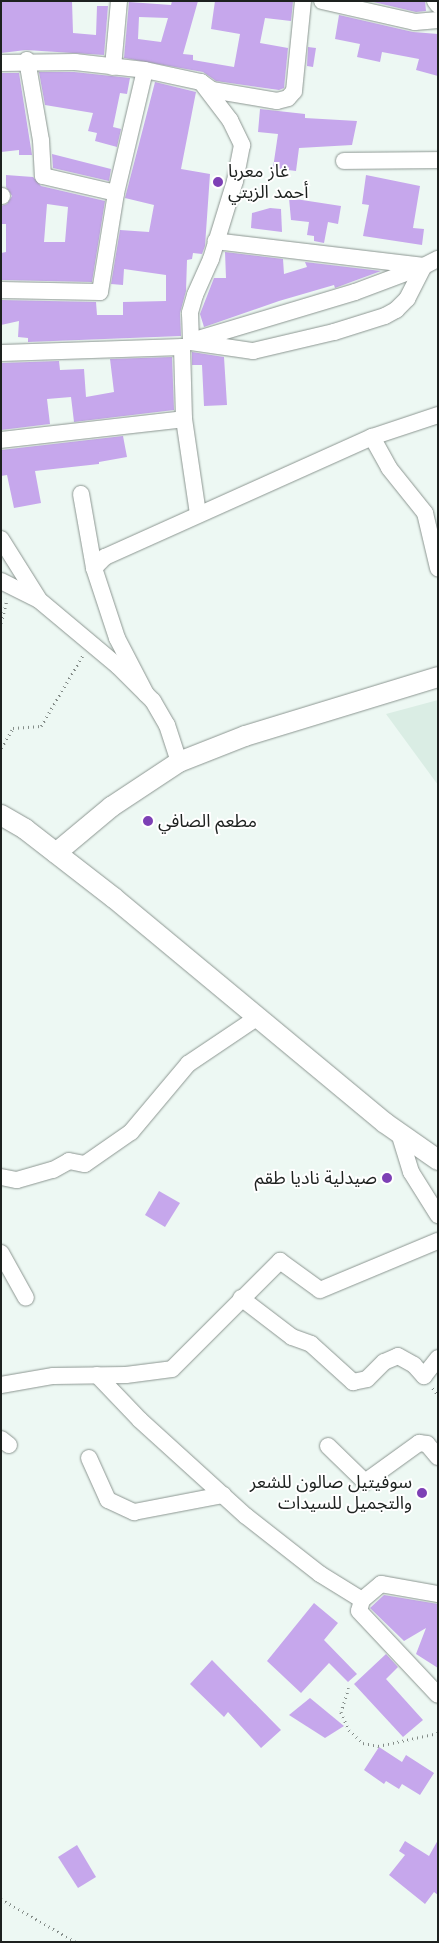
<!DOCTYPE html>
<html>
<head>
<meta charset="utf-8">
<style>
	body { margin:0 }
	#map { position:relative; width:439px; height:1943px; overflow:hidden; background:#edf8f3; font-family:Mulish,"Noto Sans Arabic",sans-serif }
	div>[style] { position:absolute }
	[style*='--x'] { left:calc(var(--x)*1px); top:calc(var(--y)*1px); width:calc(var(--w)*1px); rotate:calc(var(--a)*1deg) }
	.built>* { inset:0; background:#daede4 }
	.building>* { inset:0; background:#c6a7ec }
	.path>* { height:2.5px; margin-top:-1.25px; transform-origin:0; background:repeating-linear-gradient(90deg,#848c88 0 1px,transparent 0 5px) }
	.roads { filter:drop-shadow(0 0 1px #8c9691) drop-shadow(0 0 1px #8c9691) }
	.minor>* { height:16px; margin:-8px; padding:0 8px; transform-origin:8px; border-radius:8px; background:#fff }
	.major>* { height:20px; margin:-10px; padding:0 10px; transform-origin:10px; border-radius:10px; background:#fff }
	.dots>* { width:14px; height:14px; translate:-50% -50%; box-sizing:border-box; border:2px solid #fff; border-radius:50% }
	span { translate:-50% -50%; white-space:nowrap; text-align:center; line-height:1.15; -webkit-text-stroke:4px #fff; paint-order:stroke }
	.poi-label { font-size:18px; color:#1d211f }
	.left { translate:0 -50%; text-align:left }
	.right { translate:-100% -50%; text-align:right }
	.frame { position:absolute; inset:0; border:2px solid #1d211f; pointer-events:none }
</style>
</head>
<body>
<div id="map">
	<div class="built">
		<i style="clip-path:polygon(438px 700px,438px 785px,386px 714px)"></i>
	</div>
	<div class="building">
		<i style="clip-path:polygon(1px 1px,72px 1px,73px 33px,96px 35px,97px 6px,108px 6px,104px 55px,26px 50px,1px 53px)"></i>
		<i style="clip-path:polygon(evenodd,172px 1px,198px 1px,183px 54px,193px 55px,193px 60px,234px 67px,240px 34px,211px 29px,215px 1px,293px 1px,291px 21px,265px 18px,260px 43px,288px 48px,284px 88px,279px 90px,216px 81px,203px 72px,124px 58px,129px 2px,171px 5px,172px 1px,139px 17px,168px 18px,161px 42px,138px 39px,139px 17px)"></i>
		<i style="clip-path:polygon(369px 1px,425px 1px,426px 11px,416px 12px)"></i>
		<i style="clip-path:polygon(339px 15px,413px 32px,438px 34px,438px 76px,416px 70px,419px 59px,382px 52px,380px 62px,357px 57px,360px 44px,335px 39px)"></i>
		<i style="clip-path:polygon(308px 47px,316px 48px,313px 67px,307px 66px)"></i>
		<i style="clip-path:polygon(39px 72px,74px 72px,130px 78px,127px 94px,120px 93px,113px 127px,121px 129px,117px 147px,95px 141px,97px 133px,88px 131px,93px 113px,45px 105px)"></i>
		<i style="clip-path:polygon(1px 73px,19px 73px,32px 155px,19px 155px,19px 150px,1px 152px)"></i>
		<i style="clip-path:polygon(155px 82px,196px 92px,181px 169px,210px 174px,205px 246px,202px 254px,193px 253px,192px 259px,187px 260px,186px 291px,180px 313px,181px 336px,28px 342px,28px 338px,18px 337px,19px 321px,1px 325px,1px 300px,96px 302px,97px 315px,123px 315px,123px 302px,166px 301px,166px 275px,124px 269px,123px 285px,111px 284px,120px 230px,149px 232px,154px 205px,125px 198px)"></i>
		<i style="clip-path:polygon(260px 109px,305px 114px,305px 118px,357px 121px,352px 145px,299px 148px,296px 171px,273px 168px,278px 134px,258px 132px)"></i>
		<i style="clip-path:polygon(52px 154px,111px 169px,109px 181px,53px 168px)"></i>
		<i style="clip-path:polygon(evenodd,6px 175px,33px 177px,41px 186px,105px 201px,92px 282px,1px 280px,1px 253px,6px 252px,6px 224px,1px 224px,1px 206px,7px 204px,12px 196px,6px 187px,6px 175px,47px 204px,68px 207px,65px 242px,44px 242px,47px 204px)"></i>
		<i style="clip-path:polygon(366px 175px,420px 186px,413px 228px,424px 229px,422px 245px,363px 236px,369px 205px,362px 204px)"></i>
		<i style="clip-path:polygon(289px 198px,341px 206px,338px 224px,328px 222px,324px 243px,314px 241px,314px 236px,307px 235px,309px 222px,291px 220px)"></i>
		<i style="clip-path:polygon(270px 208px,281px 209px,282px 232px,251px 228px,252px 213px)"></i>
		<i style="clip-path:polygon(225px 252px,283px 259px,284px 274px,307px 267px,305px 262px,381px 271px,335px 288px,334px 285px,279px 301px,204px 327px,200px 314px,214px 278px,226px 278px)"></i>
		<i style="clip-path:polygon(192px 352px,224px 357px,227px 405px,204px 406px,202px 365px,192px 365px)"></i>
		<i style="clip-path:polygon(172px 357px,174px 410px,74px 422px,71px 397px,47px 399px,50px 424px,1px 430px,1px 363px,59px 361px,60px 370px,84px 369px,86px 397px,114px 392px,110px 359px)"></i>
		<i style="clip-path:polygon(123px 436px,127px 457px,99px 462px,99px 464px,35px 471px,41px 503px,14px 508px,7px 475px,1px 476px,1px 450px)"></i>
		<i style="clip-path:polygon(159px 1191px,180px 1203px,165px 1227px,145px 1215px)"></i>
		<i style="clip-path:polygon(384px 1595px,438px 1604px,438px 1668px,416px 1654px,426px 1628px,404px 1641px,370px 1608px)"></i>
		<i style="clip-path:polygon(314px 1603px,338px 1623px,324px 1640px,357px 1674px,348px 1682px,329px 1663px,301px 1693px,267px 1661px)"></i>
		<i style="clip-path:polygon(386px 1654px,398px 1667px,386px 1679px,423px 1720px,403px 1737px,354px 1684px)"></i>
		<i style="clip-path:polygon(212px 1660px,281px 1730px,261px 1748px,228px 1712px,224px 1717px,190px 1684px)"></i>
		<i style="clip-path:polygon(310px 1698px,344px 1726px,325px 1738px,289px 1715px)"></i>
		<i style="clip-path:polygon(379px 1747px,402px 1762px,406px 1755px,434px 1773px,420px 1795px,402px 1784px,399px 1789px,386px 1781px,384px 1784px,364px 1770px)"></i>
		<i style="clip-path:polygon(438px 1840px,438px 1895px,434px 1892px,425px 1904px,389px 1875px,405px 1855px,399px 1851px,405px 1841px,429px 1856px)"></i>
		<i style="clip-path:polygon(77px 1845px,96px 1877px,78px 1888px,58px 1857px)"></i>
	</div>
	<div class="path">
		<i style="--x:1;--y:623;--w:25;--a:-76"></i>
		<i style="--x:1;--y:748;--w:23;--a:-59"></i>
		<i style="--x:13;--y:728;--w:28;--a:-4"></i>
		<i style="--x:41;--y:726;--w:82;--a:-59.4"></i>
		<i style="--x:433;--y:1388;--w:9;--a:54"></i>
		<i style="--x:349;--y:1688;--w:25;--a:108"></i>
		<i style="--x:341;--y:1712;--w:20;--a:66"></i>
		<i style="--x:349;--y:1730;--w:19;--a:43"></i>
		<i style="--x:363;--y:1743;--w:15;--a:11"></i>
		<i style="--x:378;--y:1746;--w:61;--a:-12.2"></i>
		<i style="--x:1;--y:1899;--w:86;--a:29.8"></i>
	</div>
	<div class="roads">
		<div class="minor">
			<i style="--x:322;--y:1;--w:95;--a:12.7"></i>
			<i style="--x:415;--y:22;--w:23;--a:-5"></i>
			<i style="--x:435;--y:1;--w:5;--a:53"></i>
			<i style="--x:27;--y:60;--w:81;--a:80.1"></i>
			<i style="--x:41;--y:140;--w:36;--a:87"></i>
			<i style="--x:43;--y:176;--w:75;--a:13.1"></i>
			<i style="--x:1;--y:63;--w:74;--a:-0.8"></i>
			<i style="--x:75;--y:62;--w:70;--a:6.5"></i>
			<i style="--x:145;--y:70;--w:57;--a:12.1"></i>
			<i style="--x:201;--y:82;--w:14;--a:36"></i>
			<i style="--x:212;--y:90;--w:66;--a:9.6"></i>
			<i style="--x:277;--y:101;--w:11;--a:-15"></i>
			<i style="--x:288;--y:98;--w:9;--a:-49"></i>
			<i style="--x:294;--y:91;--w:90;--a:-84.3"></i>
			<i style="--x:113;--y:67;--w:66;--a:-84.8"></i>
			<i style="--x:201;--y:82;--w:48;--a:52.7"></i>
			<i style="--x:230;--y:120;--w:28;--a:64"></i>
			<i style="--x:242;--y:145;--w:37;--a:101"></i>
			<i style="--x:235;--y:181;--w:82;--a:107.1"></i>
			<i style="--x:211;--y:259;--w:39;--a:114"></i>
			<i style="--x:195;--y:295;--w:19;--a:106"></i>
			<i style="--x:190;--y:313;--w:29;--a:88"></i>
			<i style="--x:191;--y:342;--w:63;--a:8.3"></i>
			<i style="--x:253;--y:351;--w:83;--a:-13.2"></i>
			<i style="--x:334;--y:332;--w:53;--a:-17.4"></i>
			<i style="--x:385;--y:316;--w:13;--a:-29"></i>
			<i style="--x:396;--y:310;--w:16;--a:-45"></i>
			<i style="--x:407;--y:299;--w:37;--a:-63"></i>
			<i style="--x:424;--y:266;--w:16;--a:-27"></i>
			<i style="--x:344;--y:161;--w:94;--a:-0.6"></i>
			<i style="--x:1;--y:196;--w:1;--a:0"></i>
			<i style="--x:1;--y:290;--w:99;--a:1.2"></i>
			<i style="--x:100;--y:292;--w:100;--a:-80.8"></i>
			<i style="--x:116;--y:193;--w:126;--a:-76.7"></i>
			<i style="--x:195;--y:340;--w:167;--a:-16.7"></i>
			<i style="--x:355;--y:292;--w:74;--a:-20.6"></i>
			<i style="--x:424;--y:266;--w:210;--a:-173.2"></i>
			<i style="--x:1;--y:353;--w:181;--a:-1.9"></i>
			<i style="--x:182;--y:347;--w:72;--a:88.4"></i>
			<i style="--x:184;--y:419;--w:96;--a:81.6"></i>
			<i style="--x:372;--y:437;--w:35;--a:61"></i>
			<i style="--x:389;--y:468;--w:58;--a:51.3"></i>
			<i style="--x:425;--y:513;--w:57;--a:76.7"></i>
			<i style="--x:1;--y:440;--w:184;--a:-6.5"></i>
			<i style="--x:81;--y:494;--w:75;--a:80"></i>
			<i style="--x:1;--y:539;--w:70;--a:57.9"></i>
			<i style="--x:1;--y:581;--w:42;--a:26.6"></i>
			<i style="--x:39;--y:600;--w:103;--a:39.9"></i>
			<i style="--x:118;--y:666;--w:49;--a:45"></i>
			<i style="--x:153;--y:701;--w:28;--a:60"></i>
			<i style="--x:167;--y:725;--w:39;--a:72"></i>
			<i style="--x:146;--y:694;--w:63;--a:-117.4"></i>
			<i style="--x:117;--y:638;--w:74;--a:-108.2"></i>
			<i style="--x:94;--y:568;--w:16;--a:-45"></i>
			<i style="--x:105;--y:557;--w:293;--a:-24.2"></i>
			<i style="--x:372;--y:437;--w:70;--a:-18.4"></i>
			<i style="--x:399;--y:1133;--w:41;--a:72.9"></i>
			<i style="--x:411;--y:1172;--w:51;--a:57.9"></i>
			<i style="--x:1;--y:1177;--w:16;--a:11"></i>
			<i style="--x:17;--y:1180;--w:37;--a:-16"></i>
			<i style="--x:53;--y:1170;--w:18;--a:-29"></i>
			<i style="--x:69;--y:1161;--w:16;--a:11"></i>
			<i style="--x:85;--y:1164;--w:56;--a:-34.8"></i>
			<i style="--x:131;--y:1132;--w:89;--a:-50"></i>
			<i style="--x:188;--y:1064;--w:84;--a:-33.9"></i>
			<i style="--x:1;--y:1253;--w:51;--a:60.9"></i>
			<i style="--x:241;--y:1298;--w:64;--a:37.4"></i>
			<i style="--x:292;--y:1337;--w:20;--a:20"></i>
			<i style="--x:311;--y:1344;--w:57;--a:42.1"></i>
			<i style="--x:353;--y:1382;--w:14;--a:-12"></i>
			<i style="--x:367;--y:1379;--w:24;--a:-45"></i>
			<i style="--x:384;--y:1362;--w:15;--a:-23"></i>
			<i style="--x:398;--y:1356;--w:18;--a:29"></i>
			<i style="--x:414;--y:1365;--w:15;--a:48"></i>
			<i style="--x:424;--y:1376;--w:23;--a:-52"></i>
			<i style="--x:97;--y:1375;--w:62;--a:46.3"></i>
			<i style="--x:140;--y:1420;--w:143;--a:42.2"></i>
			<i style="--x:246;--y:1516;--w:94;--a:38.1"></i>
			<i style="--x:320;--y:1574;--w:49;--a:31.8"></i>
			<i style="--x:362;--y:1600;--w:25;--a:-40"></i>
			<i style="--x:381;--y:1584;--w:58;--a:10"></i>
			<i style="--x:1;--y:1385;--w:53;--a:-9.8"></i>
			<i style="--x:53;--y:1376;--w:73;--a:-0.8"></i>
			<i style="--x:126;--y:1375;--w:46;--a:-7.4"></i>
			<i style="--x:172;--y:1369;--w:153;--a:-45"></i>
			<i style="--x:280;--y:1261;--w:49;--a:35.9"></i>
			<i style="--x:320;--y:1290;--w:128;--a:-22.6"></i>
			<i style="--x:1;--y:1439;--w:10;--a:37"></i>
			<i style="--x:328;--y:1446;--w:52;--a:44.2"></i>
			<i style="--x:365;--y:1482;--w:67;--a:-35.8"></i>
			<i style="--x:419;--y:1443;--w:8;--a:7"></i>
			<i style="--x:427;--y:1444;--w:17;--a:50"></i>
			<i style="--x:89;--y:1458;--w:46;--a:65.7"></i>
			<i style="--x:108;--y:1500;--w:29;--a:25"></i>
			<i style="--x:134;--y:1512;--w:91;--a:-10.8"></i>
			<i style="--x:362;--y:1600;--w:11;--a:105"></i>
			<i style="--x:359;--y:1611;--w:115;--a:46.8"></i>
		</div>
		<div class="major">
			<i style="--x:1;--y:815;--w:28;--a:30"></i>
			<i style="--x:25;--y:829;--w:113;--a:37.8"></i>
			<i style="--x:114;--y:898;--w:352;--a:39.7"></i>
			<i style="--x:385;--y:1123;--w:65;--a:34.9"></i>
			<i style="--x:56;--y:853;--w:72;--a:-39.9"></i>
			<i style="--x:111;--y:807;--w:82;--a:-33.5"></i>
			<i style="--x:179;--y:762;--w:71;--a:-21.5"></i>
			<i style="--x:245;--y:736;--w:202;--a:-17"></i>
		</div>
	</div>
	<div class="dots">
		<i style="left:218px;top:182px;background:#7d40b5"></i>
		<i style="left:148px;top:821px;background:#7d40b5"></i>
		<i style="left:387px;top:1178px;background:#7d40b5"></i>
		<i style="left:422px;top:1493px;background:#7d40b5"></i>
	</div>
	<div class="poi-label">
		<span class="left" style="left:228px;top:182px">غاز معربا<br>أحمد الزيتي</span>
		<span class="left" style="left:158px;top:821px">مطعم الصافي</span>
		<span class="right" style="left:377px;top:1178px">صيدلية ناديا طقم</span>
		<span class="right" style="left:412px;top:1493px">سوفيتيل صالون للشعر<br>والتجميل للسيدات</span>
	</div>
	<div class="frame"></div>
</div>
</body>
</html>
